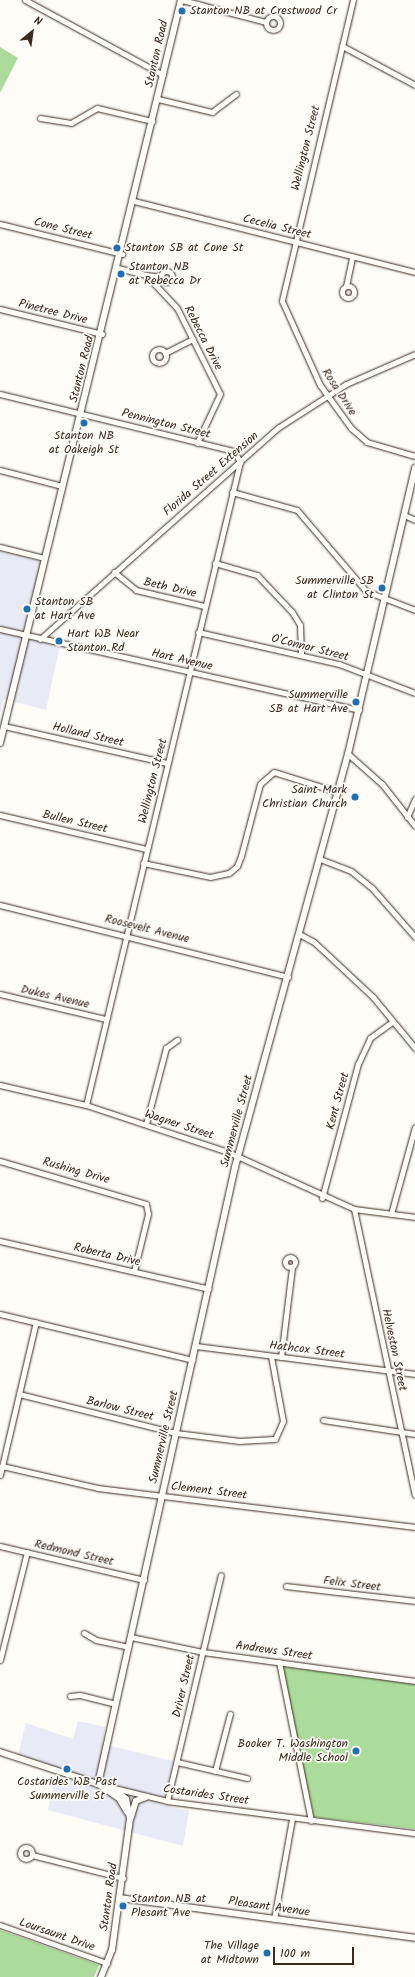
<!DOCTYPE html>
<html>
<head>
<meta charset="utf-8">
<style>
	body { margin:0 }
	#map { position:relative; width:415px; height:1977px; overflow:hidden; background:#fdfcf7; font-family:Kalam,sans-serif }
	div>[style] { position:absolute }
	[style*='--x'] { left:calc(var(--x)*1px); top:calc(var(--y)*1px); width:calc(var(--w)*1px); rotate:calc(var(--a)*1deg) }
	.built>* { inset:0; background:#e8ebf6 }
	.green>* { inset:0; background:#abdc9c }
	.roads { filter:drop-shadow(0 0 1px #3b2a1e) drop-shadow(0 0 1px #3b2a1e) }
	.minor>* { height:5px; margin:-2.5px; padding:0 2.5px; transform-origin:2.5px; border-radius:2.5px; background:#fdfcf7 }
	.minor>.ring { margin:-2.5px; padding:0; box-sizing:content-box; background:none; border:5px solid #fdfcf7; border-radius:50% }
	.tertiary>* { height:6px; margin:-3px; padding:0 3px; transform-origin:3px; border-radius:3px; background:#fdfcf7 }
	.dots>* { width:11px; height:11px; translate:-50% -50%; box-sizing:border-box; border:2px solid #fdfcf7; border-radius:50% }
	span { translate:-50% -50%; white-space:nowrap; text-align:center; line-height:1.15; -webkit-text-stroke:3.5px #fdfcf7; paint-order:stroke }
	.poi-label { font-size:12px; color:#3b2a1e }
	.left { translate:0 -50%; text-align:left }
	.right { translate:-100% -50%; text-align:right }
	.street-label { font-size:12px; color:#3b2a1e }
	.north { position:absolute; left:12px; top:12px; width:40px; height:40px; -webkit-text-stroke:3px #fdfcf7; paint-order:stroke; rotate:29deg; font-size:11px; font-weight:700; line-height:16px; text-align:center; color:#3b2a1e }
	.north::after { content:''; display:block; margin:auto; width:14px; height:18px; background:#3b2a1e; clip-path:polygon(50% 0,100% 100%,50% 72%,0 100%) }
	.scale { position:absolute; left:273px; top:1947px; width:81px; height:18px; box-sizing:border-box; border:2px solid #3b2a1e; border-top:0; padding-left:5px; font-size:12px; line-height:14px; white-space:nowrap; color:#3b2a1e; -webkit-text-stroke:3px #fdfcf7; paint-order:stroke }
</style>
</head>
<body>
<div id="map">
	<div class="built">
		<i style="clip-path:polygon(0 551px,41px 561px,25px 631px,61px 640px,46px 710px,4px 699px,0 713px)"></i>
		<i style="clip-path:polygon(78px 1721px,105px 1727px,102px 1744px,173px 1761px,162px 1805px,189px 1811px,183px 1846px,48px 1810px,58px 1768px,18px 1755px,26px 1723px,73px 1739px)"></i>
	</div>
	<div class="green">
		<i style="clip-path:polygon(0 47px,18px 58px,0 93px)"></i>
		<i style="clip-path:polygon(285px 1667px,415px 1684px,415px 1829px,314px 1817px,282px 1670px)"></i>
		<i style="clip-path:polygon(0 1930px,99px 1965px,94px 1977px,0 1977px)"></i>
	</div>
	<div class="roads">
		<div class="minor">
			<i style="--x:25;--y:0;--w:157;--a:28.5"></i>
			<i style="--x:182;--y:0;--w:87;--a:14.7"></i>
			<i style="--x:353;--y:0;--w:309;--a:103.3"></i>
			<i style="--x:282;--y:301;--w:92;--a:65.7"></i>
			<i style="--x:320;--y:385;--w:53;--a:54.2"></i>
			<i style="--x:351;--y:428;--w:21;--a:41"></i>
			<i style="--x:367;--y:442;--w:50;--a:16.3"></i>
			<i class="ring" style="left:266px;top:16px;width:9px;height:9px"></i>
			<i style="--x:342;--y:46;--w:83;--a:28.1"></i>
			<i style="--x:158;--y:99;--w:56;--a:13.5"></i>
			<i style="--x:212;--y:112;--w:30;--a:-37"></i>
			<i style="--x:40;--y:118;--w:31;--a:9"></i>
			<i style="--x:71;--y:123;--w:30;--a:-30"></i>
			<i style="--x:97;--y:108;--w:57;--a:13.3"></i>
			<i style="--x:134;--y:201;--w:290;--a:14.2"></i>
			<i style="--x:0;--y:224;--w:126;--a:13.8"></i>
			<i style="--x:118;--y:268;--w:29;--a:14"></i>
			<i style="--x:146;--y:275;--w:45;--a:46.8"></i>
			<i style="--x:177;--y:308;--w:96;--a:63.4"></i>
			<i style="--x:220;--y:394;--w:54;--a:115.1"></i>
			<i class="ring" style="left:161.5px;top:271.5px;width:6px;height:6px"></i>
			<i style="--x:146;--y:275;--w:16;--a:7"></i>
			<i class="ring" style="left:342px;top:286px;width:7px;height:7px"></i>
			<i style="--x:346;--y:286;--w:30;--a:-78"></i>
			<i style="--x:0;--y:309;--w:105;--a:13.8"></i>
			<i class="ring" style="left:152px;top:349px;width:9px;height:9px"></i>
			<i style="--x:165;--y:353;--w:31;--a:-27"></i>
			<i style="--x:0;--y:394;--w:241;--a:13.7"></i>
			<i style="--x:234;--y:451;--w:13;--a:61"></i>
			<i style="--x:240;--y:462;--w:661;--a:103.47"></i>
			<i style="--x:0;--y:470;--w:64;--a:14.5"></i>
			<i style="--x:232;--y:492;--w:67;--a:15.5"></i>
			<i style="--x:297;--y:510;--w:106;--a:49.6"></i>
			<i style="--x:366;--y:591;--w:53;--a:21.2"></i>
			<i style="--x:404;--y:515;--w:12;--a:24"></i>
			<i style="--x:0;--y:547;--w:45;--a:14"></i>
			<i style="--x:215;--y:563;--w:44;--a:15.9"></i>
			<i style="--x:257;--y:575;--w:51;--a:46.6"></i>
			<i style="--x:292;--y:612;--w:15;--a:58"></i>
			<i style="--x:300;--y:625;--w:30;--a:88"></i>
			<i style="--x:114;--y:572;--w:28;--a:39"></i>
			<i style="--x:136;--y:590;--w:70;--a:13.2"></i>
			<i style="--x:0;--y:629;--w:368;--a:12.7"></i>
			<i style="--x:198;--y:632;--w:145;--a:12.8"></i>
			<i style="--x:339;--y:664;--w:81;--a:20.9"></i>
			<i style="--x:40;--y:639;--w:319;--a:-41.6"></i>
			<i style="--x:279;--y:427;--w:80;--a:-32.7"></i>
			<i style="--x:346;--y:384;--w:75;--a:-23.5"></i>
			<i style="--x:4;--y:726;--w:167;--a:12.8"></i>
			<i style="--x:348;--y:754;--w:45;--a:41.4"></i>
			<i style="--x:382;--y:784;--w:53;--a:51.8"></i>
			<i style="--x:0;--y:815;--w:150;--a:13.1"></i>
			<i style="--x:407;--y:817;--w:20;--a:-66"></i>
			<i style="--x:320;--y:859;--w:33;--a:21"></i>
			<i style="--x:351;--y:871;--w:27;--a:39"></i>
			<i style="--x:372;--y:888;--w:65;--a:48.7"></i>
			<i style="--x:143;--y:863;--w:68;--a:11.8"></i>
			<i style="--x:210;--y:877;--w:19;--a:-12"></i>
			<i style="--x:229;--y:873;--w:11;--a:-41"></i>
			<i style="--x:237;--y:866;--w:11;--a:-68"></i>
			<i style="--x:241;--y:856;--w:74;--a:-75.2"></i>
			<i style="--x:260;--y:784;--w:18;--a:-41"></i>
			<i style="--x:274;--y:772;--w:67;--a:17.4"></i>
			<i style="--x:0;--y:905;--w:297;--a:14"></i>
			<i style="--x:299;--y:934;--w:17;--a:28"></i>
			<i style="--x:314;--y:942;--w:81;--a:43"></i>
			<i style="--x:373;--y:997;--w:66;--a:50.5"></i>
			<i style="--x:0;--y:994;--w:109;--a:13.3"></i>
			<i style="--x:0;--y:1085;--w:88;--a:13.1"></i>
			<i style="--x:86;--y:1105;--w:150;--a:18.3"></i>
			<i style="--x:228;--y:1152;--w:138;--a:24.3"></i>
			<i style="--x:354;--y:1209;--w:62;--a:7.5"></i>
			<i style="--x:146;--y:1124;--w:79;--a:-75.3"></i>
			<i style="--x:166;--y:1048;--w:14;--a:-36"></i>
			<i style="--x:0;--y:1161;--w:152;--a:16.4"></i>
			<i style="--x:146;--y:1204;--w:10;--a:79"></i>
			<i style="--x:148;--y:1214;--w:59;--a:103.8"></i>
			<i style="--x:322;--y:1198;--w:139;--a:-75"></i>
			<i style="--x:358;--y:1064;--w:29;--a:-65"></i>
			<i style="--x:370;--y:1038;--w:27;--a:-36"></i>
			<i style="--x:354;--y:1209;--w:292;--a:78"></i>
			<i style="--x:391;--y:1214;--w:90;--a:-74.6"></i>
			<i style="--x:0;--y:1241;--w:214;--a:12.9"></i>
			<i class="ring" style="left:285px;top:1257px;width:5px;height:5px"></i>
			<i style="--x:0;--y:1314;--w:198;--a:13.4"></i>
			<i style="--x:196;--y:1346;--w:221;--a:7.3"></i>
			<i style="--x:281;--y:1357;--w:91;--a:-83"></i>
			<i style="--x:19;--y:1394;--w:162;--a:14"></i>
			<i style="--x:176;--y:1433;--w:64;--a:7.2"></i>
			<i style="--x:239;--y:1441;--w:36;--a:-3"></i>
			<i style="--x:275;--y:1439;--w:20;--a:-66"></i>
			<i style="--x:283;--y:1421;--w:66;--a:-100.5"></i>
			<i style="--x:323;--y:1420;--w:93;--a:8.7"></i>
			<i style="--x:2;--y:1466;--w:98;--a:12.9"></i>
			<i style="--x:98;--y:1488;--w:319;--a:7"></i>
			<i style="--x:0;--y:1475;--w:157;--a:-76.8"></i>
			<i style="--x:0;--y:1546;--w:148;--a:13.3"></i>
			<i style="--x:286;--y:1586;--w:130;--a:6.6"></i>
			<i style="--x:84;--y:1633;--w:14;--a:30"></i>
			<i style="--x:96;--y:1640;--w:33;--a:12"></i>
			<i style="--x:131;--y:1637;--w:74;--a:11.8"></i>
			<i style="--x:203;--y:1652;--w:214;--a:7.8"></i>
			<i style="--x:0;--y:1660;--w:111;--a:-76"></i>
			<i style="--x:279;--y:1662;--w:162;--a:78.6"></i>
			<i style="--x:70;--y:1696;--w:10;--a:-6"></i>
			<i style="--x:80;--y:1695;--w:36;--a:14"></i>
			<i style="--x:177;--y:1762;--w:72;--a:12.9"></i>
			<i style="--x:215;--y:1771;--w:59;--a:-75.3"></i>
			<i style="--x:98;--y:1784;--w:71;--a:13.8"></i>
			<i style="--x:167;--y:1801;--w:250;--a:7.4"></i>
			<i style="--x:167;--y:1801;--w:232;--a:-76.6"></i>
			<i class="ring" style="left:20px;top:1847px;width:7px;height:7px"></i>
			<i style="--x:32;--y:1855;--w:94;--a:14.2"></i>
			<i style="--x:274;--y:1919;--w:102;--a:-79.8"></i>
			<i style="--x:0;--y:1925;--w:114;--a:19.6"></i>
		</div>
		<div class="tertiary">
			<i style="--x:0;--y:743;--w:765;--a:-76.31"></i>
			<i style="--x:0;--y:1752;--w:103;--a:18.1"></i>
			<i style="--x:98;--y:1784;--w:25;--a:34"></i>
			<i style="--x:119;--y:1798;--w:16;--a:60"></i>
			<i style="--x:98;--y:1784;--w:632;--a:-77.48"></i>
			<i style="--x:235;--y:1167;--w:428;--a:-74.7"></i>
			<i style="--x:348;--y:754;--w:294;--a:-76.8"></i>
			<i style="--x:131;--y:1817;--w:17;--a:-73"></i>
			<i style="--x:136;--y:1801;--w:11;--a:-22"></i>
			<i style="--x:120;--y:1898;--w:298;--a:7.7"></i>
			<i style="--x:101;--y:1977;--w:29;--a:-68"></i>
			<i style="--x:112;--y:1950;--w:132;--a:-82.2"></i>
			<i style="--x:130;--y:1819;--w:20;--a:-101"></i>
			<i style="--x:126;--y:1799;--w:20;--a:-139"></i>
		</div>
	</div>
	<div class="dots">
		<i style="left:182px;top:11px;background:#1f6fb2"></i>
		<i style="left:117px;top:248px;background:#1f6fb2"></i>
		<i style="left:121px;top:274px;background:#1f6fb2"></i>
		<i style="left:84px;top:423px;background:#1f6fb2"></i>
		<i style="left:382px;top:588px;background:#1f6fb2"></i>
		<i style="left:27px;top:609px;background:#1f6fb2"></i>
		<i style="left:59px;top:641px;background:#1f6fb2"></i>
		<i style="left:356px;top:702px;background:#1f6fb2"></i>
		<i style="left:355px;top:797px;background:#1f6fb2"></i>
		<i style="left:356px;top:1751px;background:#1f6fb2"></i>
		<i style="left:67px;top:1769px;background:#1f6fb2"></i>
		<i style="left:123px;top:1906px;background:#1f6fb2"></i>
		<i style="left:267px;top:1953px;background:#1f6fb2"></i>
	</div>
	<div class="poi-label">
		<span class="left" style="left:190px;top:11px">Stanton NB at Crestwood Cr</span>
		<span class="left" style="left:125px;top:248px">Stanton SB at Cone St</span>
		<span class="left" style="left:129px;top:274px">Stanton NB<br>at Rebecca Dr</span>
		<span style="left:84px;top:443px">Stanton NB<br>at Oakeigh St</span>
		<span class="right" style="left:374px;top:588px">Summerville SB<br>at Clinton St</span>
		<span class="left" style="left:35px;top:609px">Stanton SB<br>at Hart Ave</span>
		<span class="left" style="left:67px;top:641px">Hart WB Near<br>Stanton Rd</span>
		<span class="right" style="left:348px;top:702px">Summerville<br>SB at Hart Ave</span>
		<span class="right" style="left:347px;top:797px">Saint Mark<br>Christian Church</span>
		<span class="right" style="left:348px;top:1751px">Booker T. Washington<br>Middle School</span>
		<span style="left:67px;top:1789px">Costarides WB Past<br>Summerville St</span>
		<span class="left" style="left:131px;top:1906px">Stanton NB at<br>Plesant Ave</span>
		<span class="right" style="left:259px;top:1953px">The Village<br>at Midtown</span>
	</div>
	<div class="street-label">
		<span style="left:157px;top:54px;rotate:-77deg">Stanton Road</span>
		<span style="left:306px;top:148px;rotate:-76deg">Wellington Street</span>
		<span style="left:277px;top:227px;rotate:14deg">Cecelia Street</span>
		<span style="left:63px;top:229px;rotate:14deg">Cone Street</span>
		<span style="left:53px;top:312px;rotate:14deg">Pinetree Drive</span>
		<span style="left:203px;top:338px;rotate:63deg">Rebecca Drive</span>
		<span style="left:82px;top:369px;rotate:-76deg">Stanton Road</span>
		<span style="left:339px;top:392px;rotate:57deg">Rosa Drive</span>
		<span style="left:166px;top:424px;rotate:14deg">Pennington Street</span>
		<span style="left:211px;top:474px;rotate:-41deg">Florida Street Extension</span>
		<span style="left:170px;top:588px;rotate:13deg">Beth Drive</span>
		<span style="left:310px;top:648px;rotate:14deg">O'Connor Street</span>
		<span style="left:182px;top:660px;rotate:13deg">Hart Avenue</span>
		<span style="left:88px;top:735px;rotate:13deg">Holland Street</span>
		<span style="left:153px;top:781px;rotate:-76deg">Wellington Street</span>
		<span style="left:75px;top:822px;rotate:13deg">Bullen Street</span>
		<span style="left:147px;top:929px;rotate:14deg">Roosevelt Avenue</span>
		<span style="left:55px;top:997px;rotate:13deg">Dukes Avenue</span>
		<span style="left:338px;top:1101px;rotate:-75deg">Kent Street</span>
		<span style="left:237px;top:1121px;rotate:-75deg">Summerville Street</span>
		<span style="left:179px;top:1125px;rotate:18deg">Wagner Street</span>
		<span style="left:76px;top:1171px;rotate:16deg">Rushing Drive</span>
		<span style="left:107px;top:1255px;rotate:13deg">Roberta Drive</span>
		<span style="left:307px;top:1350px;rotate:7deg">Hathcox Street</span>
		<span style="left:394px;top:1350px;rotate:78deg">Helveston Street</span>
		<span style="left:120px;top:1409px;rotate:14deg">Barlow Street</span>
		<span style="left:164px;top:1437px;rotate:-77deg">Summerville Street</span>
		<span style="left:209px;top:1491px;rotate:7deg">Clement Street</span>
		<span style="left:74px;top:1553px;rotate:13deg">Redmond Street</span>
		<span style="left:352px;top:1584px;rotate:7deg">Felix Street</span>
		<span style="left:274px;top:1651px;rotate:8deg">Andrews Street</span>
		<span style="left:184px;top:1686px;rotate:-77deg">Driver Street</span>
		<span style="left:206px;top:1795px;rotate:8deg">Costarides Street</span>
		<span style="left:109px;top:1897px;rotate:-82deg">Stanton Road</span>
		<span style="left:269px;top:1907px;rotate:8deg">Pleasant Avenue</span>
		<span style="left:57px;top:1935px;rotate:19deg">Loursaunt Drive</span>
	</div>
	<div class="north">N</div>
	<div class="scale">100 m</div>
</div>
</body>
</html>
